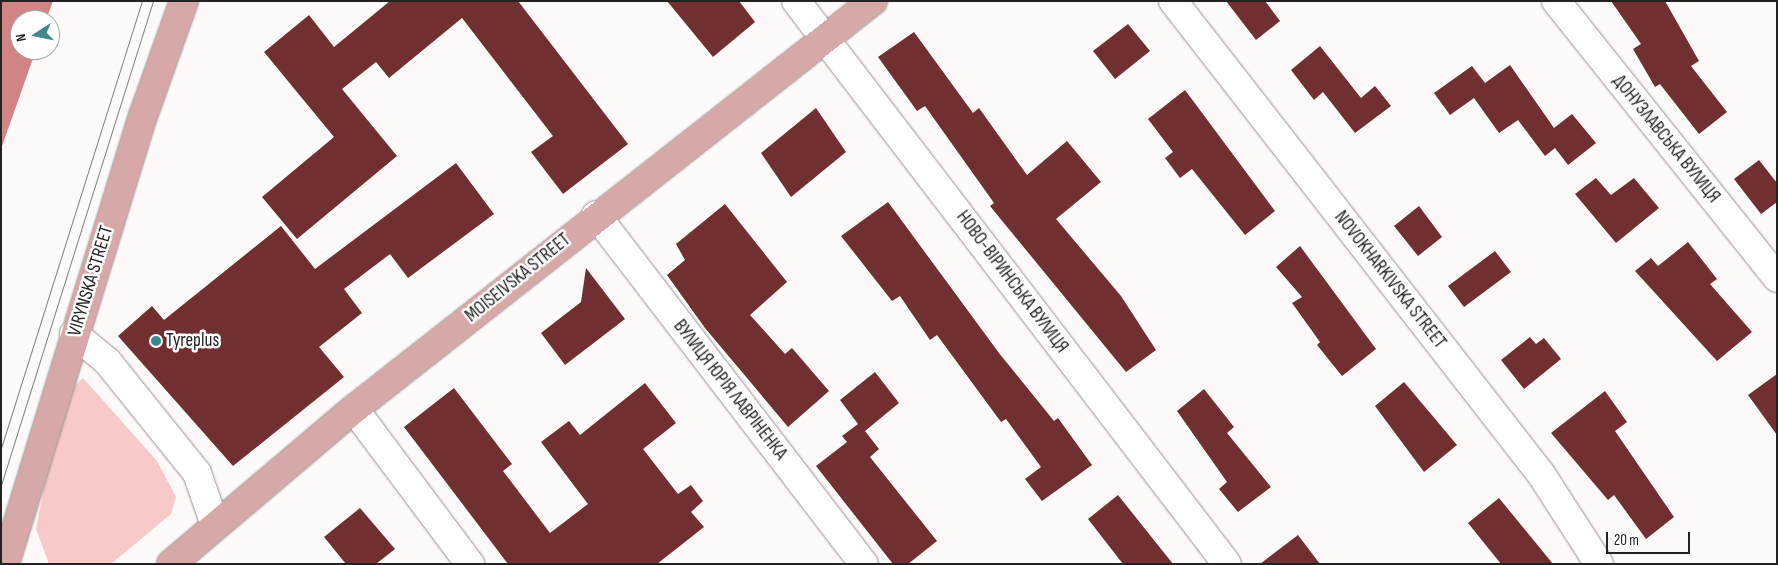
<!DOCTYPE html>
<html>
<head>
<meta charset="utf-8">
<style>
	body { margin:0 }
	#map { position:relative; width:1778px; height:565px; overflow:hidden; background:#fefafa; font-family:"Sofia Sans Condensed",sans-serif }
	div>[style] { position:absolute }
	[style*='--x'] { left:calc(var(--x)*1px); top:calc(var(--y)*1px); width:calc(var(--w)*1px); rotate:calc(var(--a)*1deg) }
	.green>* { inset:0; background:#f7c9c8 }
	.water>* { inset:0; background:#d08584 }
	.building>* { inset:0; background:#712f31 }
	.roads { filter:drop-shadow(0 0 1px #9a9190) drop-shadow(0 0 1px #9a9190) }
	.minor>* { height:28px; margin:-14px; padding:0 14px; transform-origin:14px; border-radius:14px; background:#fff }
	.major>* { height:28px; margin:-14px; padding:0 14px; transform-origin:14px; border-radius:14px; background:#d6a8a8 }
	.tram>* { height:1px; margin:-0.5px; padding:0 0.5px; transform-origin:0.5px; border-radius:0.5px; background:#848181 }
	.dots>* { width:14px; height:14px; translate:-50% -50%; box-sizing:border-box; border:2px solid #fff; border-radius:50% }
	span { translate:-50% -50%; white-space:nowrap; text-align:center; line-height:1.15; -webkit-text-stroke:5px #fff; paint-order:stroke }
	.street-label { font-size:19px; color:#242121 }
	.poi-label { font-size:19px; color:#242121 }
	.left { translate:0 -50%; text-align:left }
	.frame { position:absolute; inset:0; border:2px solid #242121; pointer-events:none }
	.north { position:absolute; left:10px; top:10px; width:50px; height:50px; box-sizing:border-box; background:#fff; border:1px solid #a7a6a6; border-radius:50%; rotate:259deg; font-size:14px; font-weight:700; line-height:20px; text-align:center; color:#242121 }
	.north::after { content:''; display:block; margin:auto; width:18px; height:22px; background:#40888c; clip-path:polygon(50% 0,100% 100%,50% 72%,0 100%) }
	.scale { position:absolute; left:1606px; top:532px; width:84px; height:22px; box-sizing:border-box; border:2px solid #242121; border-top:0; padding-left:6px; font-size:15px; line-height:18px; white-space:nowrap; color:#242121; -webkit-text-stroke:4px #fff; paint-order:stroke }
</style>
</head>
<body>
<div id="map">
	<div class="green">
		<i style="clip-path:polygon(83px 378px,157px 461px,176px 497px,171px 514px,111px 564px,49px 564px,36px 529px,52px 447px,71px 389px)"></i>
	</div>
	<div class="water">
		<i style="clip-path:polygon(1px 1px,53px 1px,46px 20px,20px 20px,20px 50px,36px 50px,1px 149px)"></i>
	</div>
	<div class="building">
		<i style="clip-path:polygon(390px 1px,518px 1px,628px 144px,563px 194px,531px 152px,553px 136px,462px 18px,389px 78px,376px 62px,342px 89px,397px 156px,297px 239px,262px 197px,334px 137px,264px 52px,309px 15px,334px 47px)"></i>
		<i style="clip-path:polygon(667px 1px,739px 1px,755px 22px,713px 57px)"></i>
		<i style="clip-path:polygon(1226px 1px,1265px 1px,1280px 21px,1256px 40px)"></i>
		<i style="clip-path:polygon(1611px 1px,1665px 1px,1699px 61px,1691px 66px,1727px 112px,1699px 134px,1660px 84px,1655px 87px,1633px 49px,1641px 44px)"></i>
		<i style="clip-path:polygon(1128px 24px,1150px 51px,1115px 79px,1093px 51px)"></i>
		<i style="clip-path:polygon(914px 32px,973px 113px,979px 108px,1027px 175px,1067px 141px,1101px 182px,1056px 219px,1121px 296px,1156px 350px,1126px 372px,990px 206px,994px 203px,925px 106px,917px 111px,878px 57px)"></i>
		<i style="clip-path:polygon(1320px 46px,1361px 98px,1375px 86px,1391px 106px,1355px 133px,1323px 92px,1314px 100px,1291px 70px)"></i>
		<i style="clip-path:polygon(1510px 65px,1554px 128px,1572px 114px,1596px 143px,1568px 165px,1555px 148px,1545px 156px,1518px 120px,1499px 133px,1474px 98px,1450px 115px,1434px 93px,1472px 66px,1485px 83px)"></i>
		<i style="clip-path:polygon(1185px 90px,1275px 211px,1245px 235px,1192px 169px,1180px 178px,1165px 158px,1173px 152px,1148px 119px)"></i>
		<i style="clip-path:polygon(816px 108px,846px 152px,791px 197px,761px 153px)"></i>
		<i style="clip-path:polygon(1759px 160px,1777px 183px,1777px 202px,1761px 214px,1734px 179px)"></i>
		<i style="clip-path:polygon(456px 163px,494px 214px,408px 278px,390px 254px,344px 289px,362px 313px,319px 347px,344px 377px,233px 466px,118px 336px,152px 306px,164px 320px,281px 226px,315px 269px)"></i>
		<i style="clip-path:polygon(1596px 178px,1611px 195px,1634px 178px,1659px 208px,1616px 243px,1575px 194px)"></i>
		<i style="clip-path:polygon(888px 202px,999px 353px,1054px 421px,1058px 418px,1092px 465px,1042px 501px,1025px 479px,1041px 467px,1006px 419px,1001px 422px,937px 335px,930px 340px,900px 296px,892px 301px,841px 236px)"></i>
		<i style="clip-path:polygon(725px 204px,787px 282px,750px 315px,785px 354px,792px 348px,829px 391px,788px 427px,705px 328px,667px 275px,685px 260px,676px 244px)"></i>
		<i style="clip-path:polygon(1419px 206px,1442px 237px,1418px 256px,1394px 226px)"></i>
		<i style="clip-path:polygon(1688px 242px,1717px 279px,1710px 284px,1752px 332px,1717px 361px,1635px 271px,1651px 258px,1658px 266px)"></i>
		<i style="clip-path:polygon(1300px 246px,1376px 349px,1342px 376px,1317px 345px,1320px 342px,1292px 303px,1302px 297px,1276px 267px)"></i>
		<i style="clip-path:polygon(1495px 251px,1511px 272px,1464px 307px,1448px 286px)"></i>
		<i style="clip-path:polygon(586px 268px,625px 319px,565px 365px,541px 333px,581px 302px)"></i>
		<i style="clip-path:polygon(1530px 337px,1536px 344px,1544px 338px,1561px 359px,1524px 389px,1501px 360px)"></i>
		<i style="clip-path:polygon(875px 372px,899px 403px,865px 431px,879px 449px,870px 457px,937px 541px,908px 564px,893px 564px,816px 466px,847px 442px,842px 436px,858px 424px,840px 400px)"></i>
		<i style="clip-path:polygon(1777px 374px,1777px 435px,1748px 395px)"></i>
		<i style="clip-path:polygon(1404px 382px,1457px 445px,1424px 472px,1375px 406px)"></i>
		<i style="clip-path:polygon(645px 383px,676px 423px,643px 449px,678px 494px,691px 485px,703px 501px,691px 512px,704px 527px,657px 564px,508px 564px,404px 427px,454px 388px,512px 464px,503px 471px,550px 533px,588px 504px,541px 442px,569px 421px,580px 435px)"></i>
		<i style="clip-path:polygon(1204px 389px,1234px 427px,1227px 433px,1271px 487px,1238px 512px,1219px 489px,1227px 482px,1177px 411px)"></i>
		<i style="clip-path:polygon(1605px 391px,1627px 422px,1615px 431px,1674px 517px,1646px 539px,1614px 495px,1608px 500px,1551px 433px)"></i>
		<i style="clip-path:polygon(1118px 495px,1173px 564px,1123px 564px,1088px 519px)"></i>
		<i style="clip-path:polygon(1499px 498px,1553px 564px,1501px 564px,1468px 523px)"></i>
		<i style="clip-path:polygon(360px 508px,395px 549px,376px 564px,346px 564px,324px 537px)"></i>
		<i style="clip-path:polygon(1298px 535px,1320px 564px,1260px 564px)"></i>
	</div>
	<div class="roads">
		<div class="minor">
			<i style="--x:796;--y:1;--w:709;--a:52.56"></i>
			<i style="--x:1173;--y:1;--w:599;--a:52.12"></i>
			<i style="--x:1541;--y:474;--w:107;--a:57.2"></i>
			<i style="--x:1556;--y:1;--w:354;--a:51.4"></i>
			<i style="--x:596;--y:215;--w:440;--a:52.5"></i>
			<i style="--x:74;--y:334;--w:43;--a:39.3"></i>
			<i style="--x:107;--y:361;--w:144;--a:51.2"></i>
			<i style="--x:197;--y:473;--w:55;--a:70.9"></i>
			<i style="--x:354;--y:409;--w:194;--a:53.2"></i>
		</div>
		<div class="major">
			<i style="--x:5;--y:564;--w:469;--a:-72.9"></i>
			<i style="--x:143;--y:116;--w:122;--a:-70.4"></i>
			<i style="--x:171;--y:564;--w:240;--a:-40.3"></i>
			<i style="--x:354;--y:409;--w:660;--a:-38.17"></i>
		</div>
	</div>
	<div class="tram">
		<i style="--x:1;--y:448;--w:469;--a:-72.5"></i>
		<i style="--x:1;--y:485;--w:507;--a:-72.57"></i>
	</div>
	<div class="dots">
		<i style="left:156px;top:341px;background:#40888c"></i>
	</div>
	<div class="street-label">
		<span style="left:1666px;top:139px;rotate:51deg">ДОНУЗЛАВСЬКА ВУЛИЦЯ</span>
		<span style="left:518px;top:278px;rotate:-39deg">MOISEIVSKA STREET</span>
		<span style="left:1390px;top:280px;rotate:52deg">NOVOKHARKIVSKA STREET</span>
		<span style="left:91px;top:281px;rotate:-73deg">VIRYNSKA STREET</span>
		<span style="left:1012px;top:282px;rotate:53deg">НОВО-ВІРИНСЬКА ВУЛИЦЯ</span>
		<span style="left:730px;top:390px;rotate:52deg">ВУЛИЦЯ ЮРІЯ ЛАВРІНЕНКА</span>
	</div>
	<div class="poi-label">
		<span class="left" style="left:166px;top:341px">Tyreplus</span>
	</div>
	<div class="frame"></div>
	<div class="north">N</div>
	<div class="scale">20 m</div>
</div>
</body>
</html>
